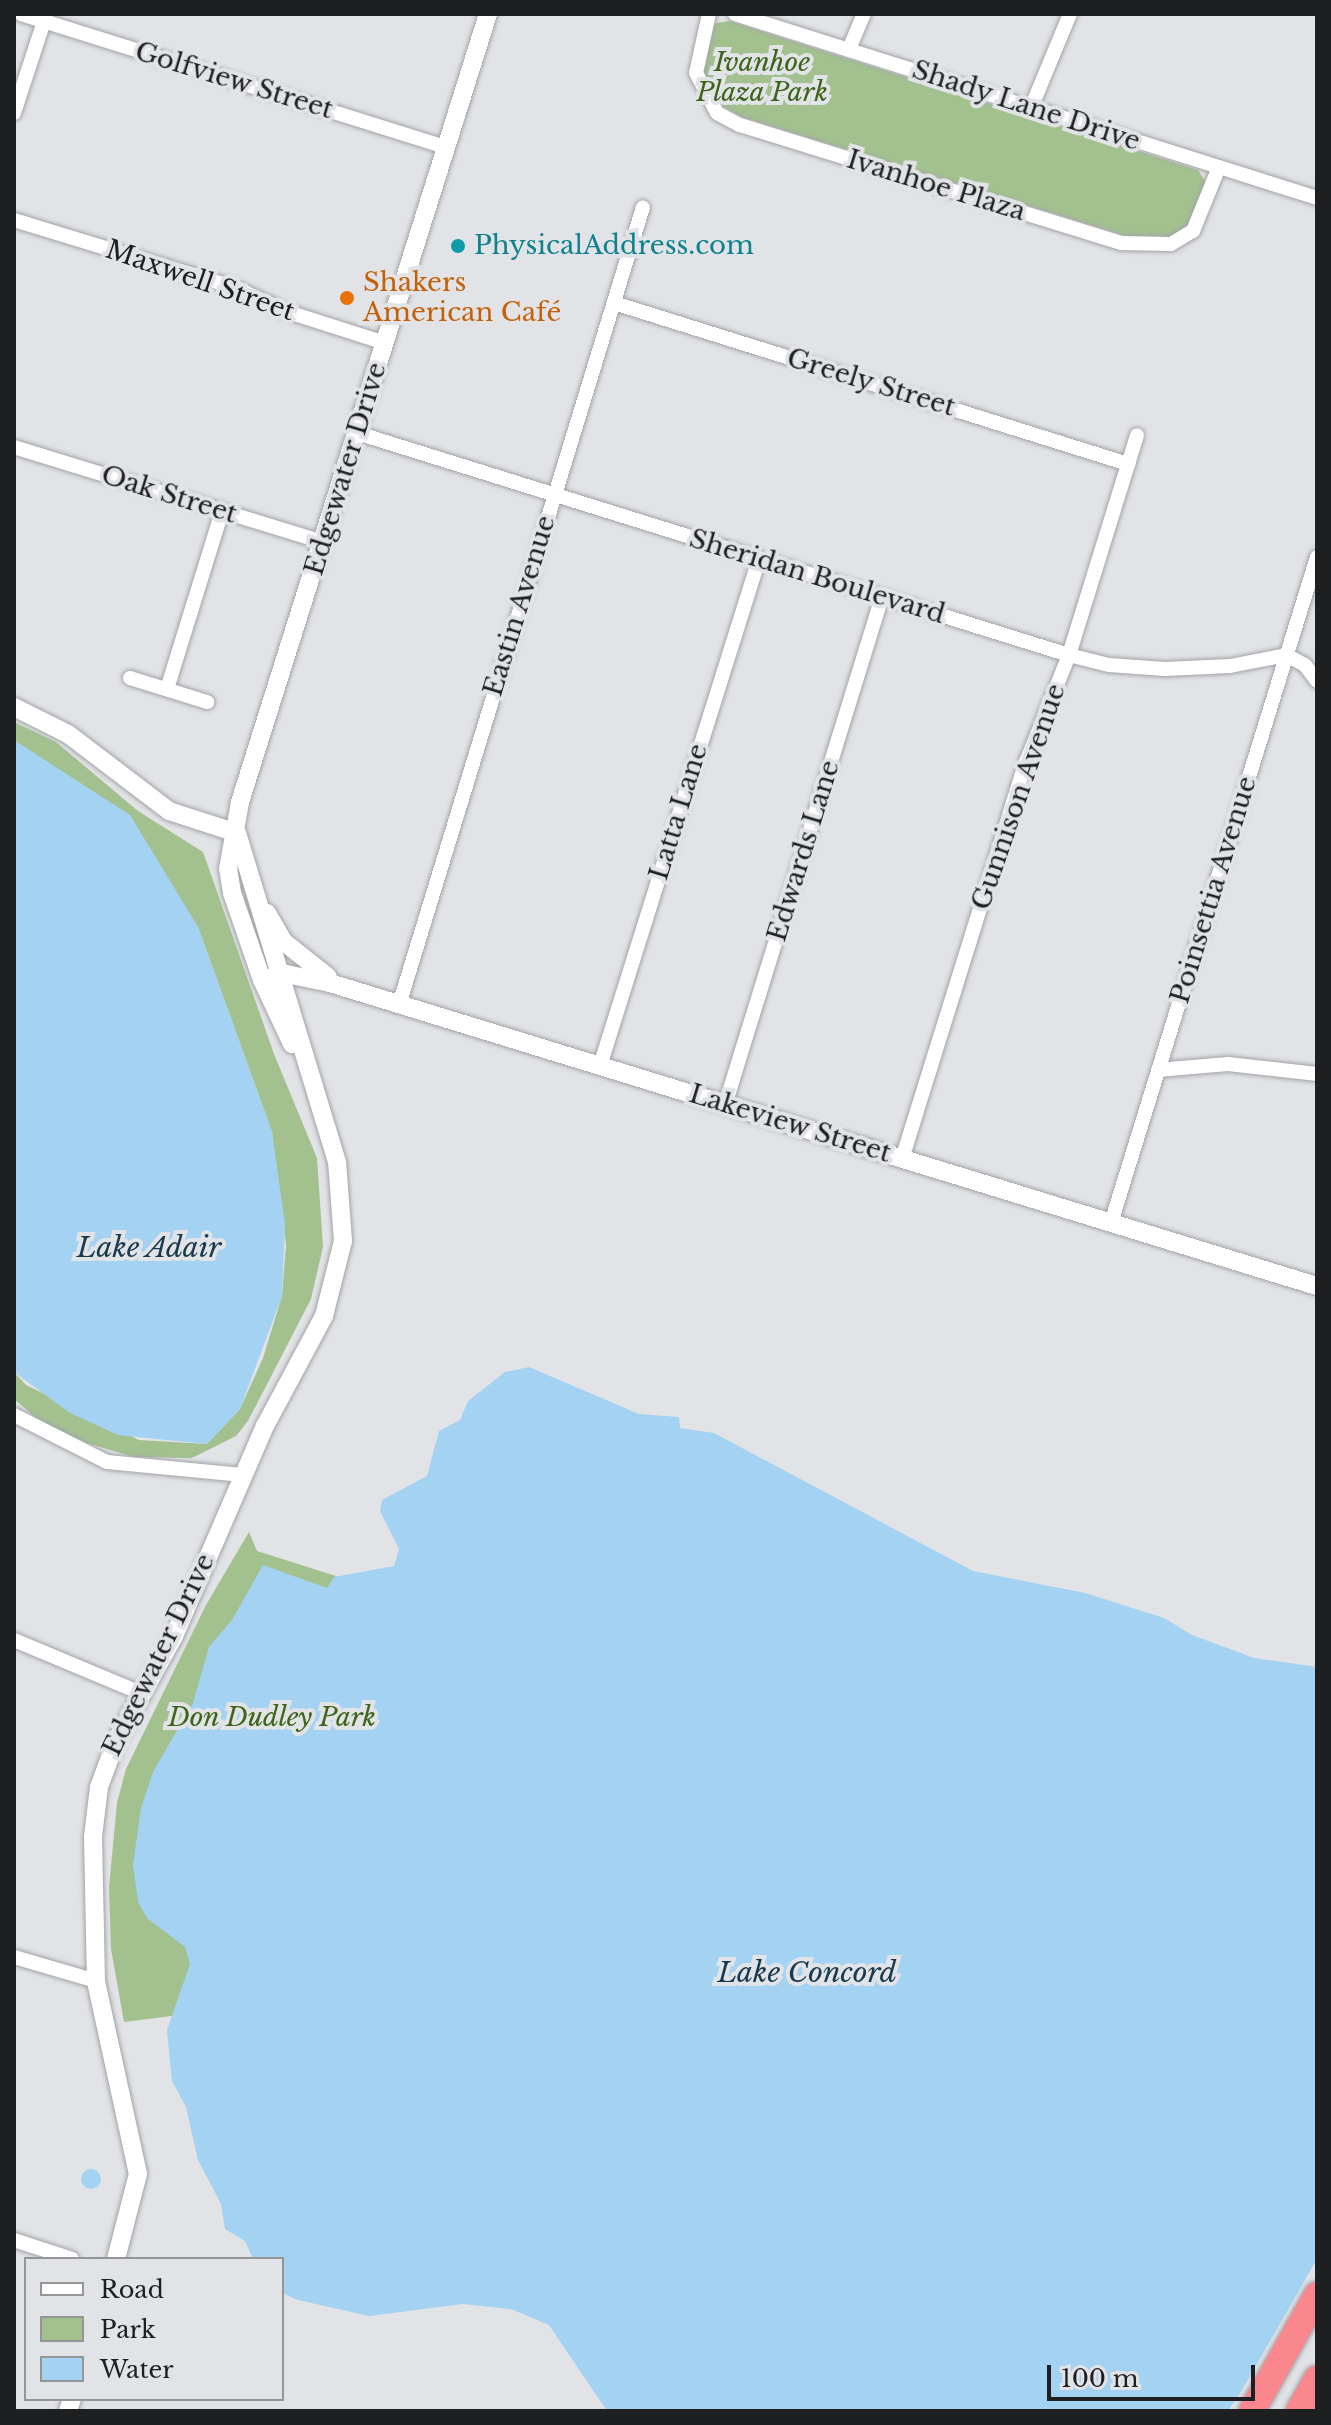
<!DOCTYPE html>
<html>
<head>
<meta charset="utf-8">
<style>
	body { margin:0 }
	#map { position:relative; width:1331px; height:2425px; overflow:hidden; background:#e1e3e6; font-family:"Libre Baskerville",serif }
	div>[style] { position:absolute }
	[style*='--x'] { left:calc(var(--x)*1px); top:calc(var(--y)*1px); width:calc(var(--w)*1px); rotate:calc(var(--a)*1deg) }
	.green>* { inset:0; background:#a3c18f }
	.water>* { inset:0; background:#a4d2f2 }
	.round { border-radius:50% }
	.pier>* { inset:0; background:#e1e3e6 }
	.roads { filter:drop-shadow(0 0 2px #a2a3a7) drop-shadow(0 0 2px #a2a3a7) }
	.minor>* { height:14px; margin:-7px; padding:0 7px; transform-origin:7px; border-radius:7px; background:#fff }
	.tertiary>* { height:18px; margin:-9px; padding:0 9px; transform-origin:9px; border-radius:9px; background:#fff }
	.motorway>* { height:26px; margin:-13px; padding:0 13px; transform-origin:13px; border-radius:13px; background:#fb878e }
	.dots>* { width:22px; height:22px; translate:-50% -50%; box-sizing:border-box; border:4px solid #e1e3e6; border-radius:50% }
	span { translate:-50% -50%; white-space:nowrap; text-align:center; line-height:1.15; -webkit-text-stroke:8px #e1e3e6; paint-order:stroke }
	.park-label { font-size:26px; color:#3d6419; font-style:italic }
	.street-label { font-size:26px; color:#1e1f20 }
	.culture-label { font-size:26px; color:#0d838f }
	.left { translate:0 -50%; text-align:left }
	.food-label { font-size:26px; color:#c56008 }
	.water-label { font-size:28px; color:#173a50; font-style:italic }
	.frame { position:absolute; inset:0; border:16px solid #1e1f20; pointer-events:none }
	.legend { position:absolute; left:24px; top:2257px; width:260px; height:144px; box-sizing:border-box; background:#e1e3e6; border:2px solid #939597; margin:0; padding:10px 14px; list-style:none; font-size:24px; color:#1e1f20 }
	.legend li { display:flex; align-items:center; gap:16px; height:40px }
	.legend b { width:40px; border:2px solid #939597 }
	.scale { position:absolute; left:1047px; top:2365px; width:208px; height:36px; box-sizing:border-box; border:4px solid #1e1f20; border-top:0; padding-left:10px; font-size:24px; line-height:28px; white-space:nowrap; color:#1e1f20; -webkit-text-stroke:6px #e1e3e6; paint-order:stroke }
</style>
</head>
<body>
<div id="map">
	<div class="green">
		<i style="clip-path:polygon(729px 21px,1198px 170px,1206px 183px,1192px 227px,1166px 239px,1133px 238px,742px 117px,719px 104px,702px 73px,711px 24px)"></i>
		<i style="clip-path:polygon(14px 722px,56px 742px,138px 811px,203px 852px,274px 1054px,317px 1158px,323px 1247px,311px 1299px,248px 1421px,236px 1436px,192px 1458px,134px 1457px,87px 1443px,40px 1421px,14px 1399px,14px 1372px,26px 1385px,139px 1440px,207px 1444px,240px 1409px,263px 1358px,282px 1296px,286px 1245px,272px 1132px,198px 927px,166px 881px,74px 782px,14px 740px)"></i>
		<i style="clip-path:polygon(249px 1532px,257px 1551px,424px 1604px,195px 2013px,124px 2022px,111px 1949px,109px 1887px,117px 1803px,126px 1769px,206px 1605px)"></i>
	</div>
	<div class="water">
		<i style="clip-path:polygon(14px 740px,130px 815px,198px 927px,272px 1132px,285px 1224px,282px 1296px,240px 1409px,207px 1444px,118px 1435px,70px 1413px,14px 1372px)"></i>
		<i style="clip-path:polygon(529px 1367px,639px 1414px,679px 1417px,680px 1428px,714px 1433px,973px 1571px,1085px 1593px,1164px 1618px,1192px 1635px,1254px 1658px,1317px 1667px,1317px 2282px,1228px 2411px,607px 2411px,549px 2325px,511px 2309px,463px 2304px,369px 2316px,298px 2300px,282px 2293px,282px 2259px,253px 2259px,245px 2241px,225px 2229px,221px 2204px,198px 2160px,186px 2107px,172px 2081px,167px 2030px,190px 1964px,185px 1947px,147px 1918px,138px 1902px,133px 1865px,141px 1808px,153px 1772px,193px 1703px,209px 1647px,232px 1620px,263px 1565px,327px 1588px,334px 1577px,394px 1566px,399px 1549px,380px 1511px,382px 1500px,427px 1476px,439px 1431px,460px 1420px,468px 1401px,505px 1372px)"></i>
		<i class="round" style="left:81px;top:2169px;width:20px;height:20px"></i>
	</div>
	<div class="pier">
		<i style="clip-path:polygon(1317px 2259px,1317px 2289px,1253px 2387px,1243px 2399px,1238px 2397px)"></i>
	</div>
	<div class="roads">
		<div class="minor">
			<i style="--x:21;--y:14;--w:445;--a:17.4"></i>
			<i style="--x:709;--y:14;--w:60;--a:102.4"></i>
			<i style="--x:696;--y:73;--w:45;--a:62.3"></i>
			<i style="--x:717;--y:113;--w:26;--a:28"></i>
			<i style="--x:740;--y:125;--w:399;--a:17.2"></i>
			<i style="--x:1121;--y:243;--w:50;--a:1.1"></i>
			<i style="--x:1171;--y:244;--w:26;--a:-31"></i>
			<i style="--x:1193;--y:231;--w:69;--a:-67.9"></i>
			<i style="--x:735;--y:14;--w:610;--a:17.54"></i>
			<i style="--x:849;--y:49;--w:38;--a:-67"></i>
			<i style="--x:1031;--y:108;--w:102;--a:-67.5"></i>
			<i style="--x:14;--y:113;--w:103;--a:-71.9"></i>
			<i style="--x:14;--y:220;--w:232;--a:17"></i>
			<i style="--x:236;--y:288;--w:54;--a:25.1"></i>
			<i style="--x:285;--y:311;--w:105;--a:17.7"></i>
			<i style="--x:614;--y:303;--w:539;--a:17.39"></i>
			<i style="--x:357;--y:433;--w:746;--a:17.32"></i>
			<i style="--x:1069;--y:655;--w:41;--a:14"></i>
			<i style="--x:1109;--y:665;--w:56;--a:4.1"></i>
			<i style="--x:1165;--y:669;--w:65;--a:-2.6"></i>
			<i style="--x:1230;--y:666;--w:57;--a:-11.1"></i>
			<i style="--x:1286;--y:655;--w:21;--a:28"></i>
			<i style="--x:1305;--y:665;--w:20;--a:53"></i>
			<i style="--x:14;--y:447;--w:323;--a:17.1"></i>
			<i style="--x:130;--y:678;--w:81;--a:17.3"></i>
			<i style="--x:167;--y:689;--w:186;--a:-72.8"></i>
			<i style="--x:399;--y:1005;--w:834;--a:-73"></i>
			<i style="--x:600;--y:1066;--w:531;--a:-72.59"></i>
			<i style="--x:1158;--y:1070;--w:70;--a:-4.9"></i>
			<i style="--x:1228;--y:1064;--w:90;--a:6.4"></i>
			<i style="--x:725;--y:1105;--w:532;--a:-72.83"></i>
			<i style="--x:902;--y:1159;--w:416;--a:-72.7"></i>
			<i style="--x:1026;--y:762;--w:115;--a:-68.1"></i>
			<i style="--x:1069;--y:655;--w:230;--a:-72.8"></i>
			<i style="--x:1111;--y:1223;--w:697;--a:-72.81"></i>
			<i style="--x:14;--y:1415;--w:104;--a:26.8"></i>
			<i style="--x:107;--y:1462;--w:136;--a:5.5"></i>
			<i style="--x:14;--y:1640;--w:140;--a:22.7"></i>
			<i style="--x:14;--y:1957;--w:85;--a:16.3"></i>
			<i style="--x:14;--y:2240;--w:61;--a:18.1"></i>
		</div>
		<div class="tertiary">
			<i style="--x:14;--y:707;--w:60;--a:26.6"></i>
			<i style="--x:68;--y:734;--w:127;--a:37.3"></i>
			<i style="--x:169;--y:811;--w:71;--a:17.9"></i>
			<i style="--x:267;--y:913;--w:34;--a:60"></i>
			<i style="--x:284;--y:942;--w:56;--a:38.5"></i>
			<i style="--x:270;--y:978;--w:16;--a:-14"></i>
			<i style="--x:286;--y:974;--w:45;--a:11.6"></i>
			<i style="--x:330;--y:983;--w:1032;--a:17.07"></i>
			<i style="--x:292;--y:1044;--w:71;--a:-115.1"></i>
			<i style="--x:262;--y:980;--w:92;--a:-109"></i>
			<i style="--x:232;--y:893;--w:24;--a:-99"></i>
			<i style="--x:228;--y:869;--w:68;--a:-79.8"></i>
			<i style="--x:240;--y:802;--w:826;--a:-72.53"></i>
			<i style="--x:116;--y:2259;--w:88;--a:-75.5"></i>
			<i style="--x:138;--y:2174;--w:198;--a:-102.3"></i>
			<i style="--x:96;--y:1981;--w:144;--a:-91.2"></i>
			<i style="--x:93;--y:1837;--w:50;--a:-83.2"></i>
			<i style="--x:99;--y:1787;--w:49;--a:-69.7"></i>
			<i style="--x:116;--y:1741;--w:120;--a:-61.1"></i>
			<i style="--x:174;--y:1636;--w:229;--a:-66.6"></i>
			<i style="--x:265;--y:1426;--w:125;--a:-61.8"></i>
			<i style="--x:324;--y:1316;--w:77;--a:-75.8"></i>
			<i style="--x:343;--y:1241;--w:79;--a:-94.3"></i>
			<i style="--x:337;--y:1162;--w:344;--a:-106.9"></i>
			<i style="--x:68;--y:2411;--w:13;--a:-72"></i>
		</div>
		<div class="motorway">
			<i style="--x:1252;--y:2411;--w:133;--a:-60.7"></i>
			<i style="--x:1299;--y:2411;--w:37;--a:-61"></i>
		</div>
	</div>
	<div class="dots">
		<i style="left:458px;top:246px;background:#0f9aa8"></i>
		<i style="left:347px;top:298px;background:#e8710a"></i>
	</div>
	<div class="park-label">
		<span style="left:762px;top:78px">Ivanhoe<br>Plaza Park</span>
		<span style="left:272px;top:1718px">Don Dudley Park</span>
	</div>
	<div class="street-label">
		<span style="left:234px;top:81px;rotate:17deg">Golfview Street</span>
		<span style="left:1026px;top:106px;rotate:18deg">Shady Lane Drive</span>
		<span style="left:936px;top:186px;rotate:17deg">Ivanhoe Plaza</span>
		<span style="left:200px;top:281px;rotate:19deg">Maxwell Street</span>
		<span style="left:871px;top:383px;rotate:17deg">Greely Street</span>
		<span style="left:346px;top:469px;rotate:-73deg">Edgewater Drive</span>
		<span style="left:169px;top:495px;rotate:17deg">Oak Street</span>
		<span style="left:817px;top:577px;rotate:17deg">Sheridan Boulevard</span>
		<span style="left:520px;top:606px;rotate:-73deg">Eastin Avenue</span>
		<span style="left:1019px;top:797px;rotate:-71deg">Gunnison Avenue</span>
		<span style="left:679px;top:812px;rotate:-73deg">Latta Lane</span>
		<span style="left:804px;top:851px;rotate:-73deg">Edwards Lane</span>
		<span style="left:1214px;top:890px;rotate:-73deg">Poinsettia Avenue</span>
		<span style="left:790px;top:1124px;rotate:17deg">Lakeview Street</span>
		<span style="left:159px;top:1655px;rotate:-64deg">Edgewater Drive</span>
	</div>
	<div class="culture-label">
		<span class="left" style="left:474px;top:246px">PhysicalAddress.com</span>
	</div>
	<div class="food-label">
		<span class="left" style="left:363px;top:298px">Shakers<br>American Café</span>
	</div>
	<div class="water-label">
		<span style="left:149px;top:1248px">Lake Adair</span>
		<span style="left:807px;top:1973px">Lake Concord</span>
	</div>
	<div class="frame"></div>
	<ul class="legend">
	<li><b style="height:10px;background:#fff"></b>Road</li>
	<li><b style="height:22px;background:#a3c18f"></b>Park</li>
	<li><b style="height:22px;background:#a4d2f2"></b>Water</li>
	</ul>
	<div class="scale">100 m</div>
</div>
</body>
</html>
